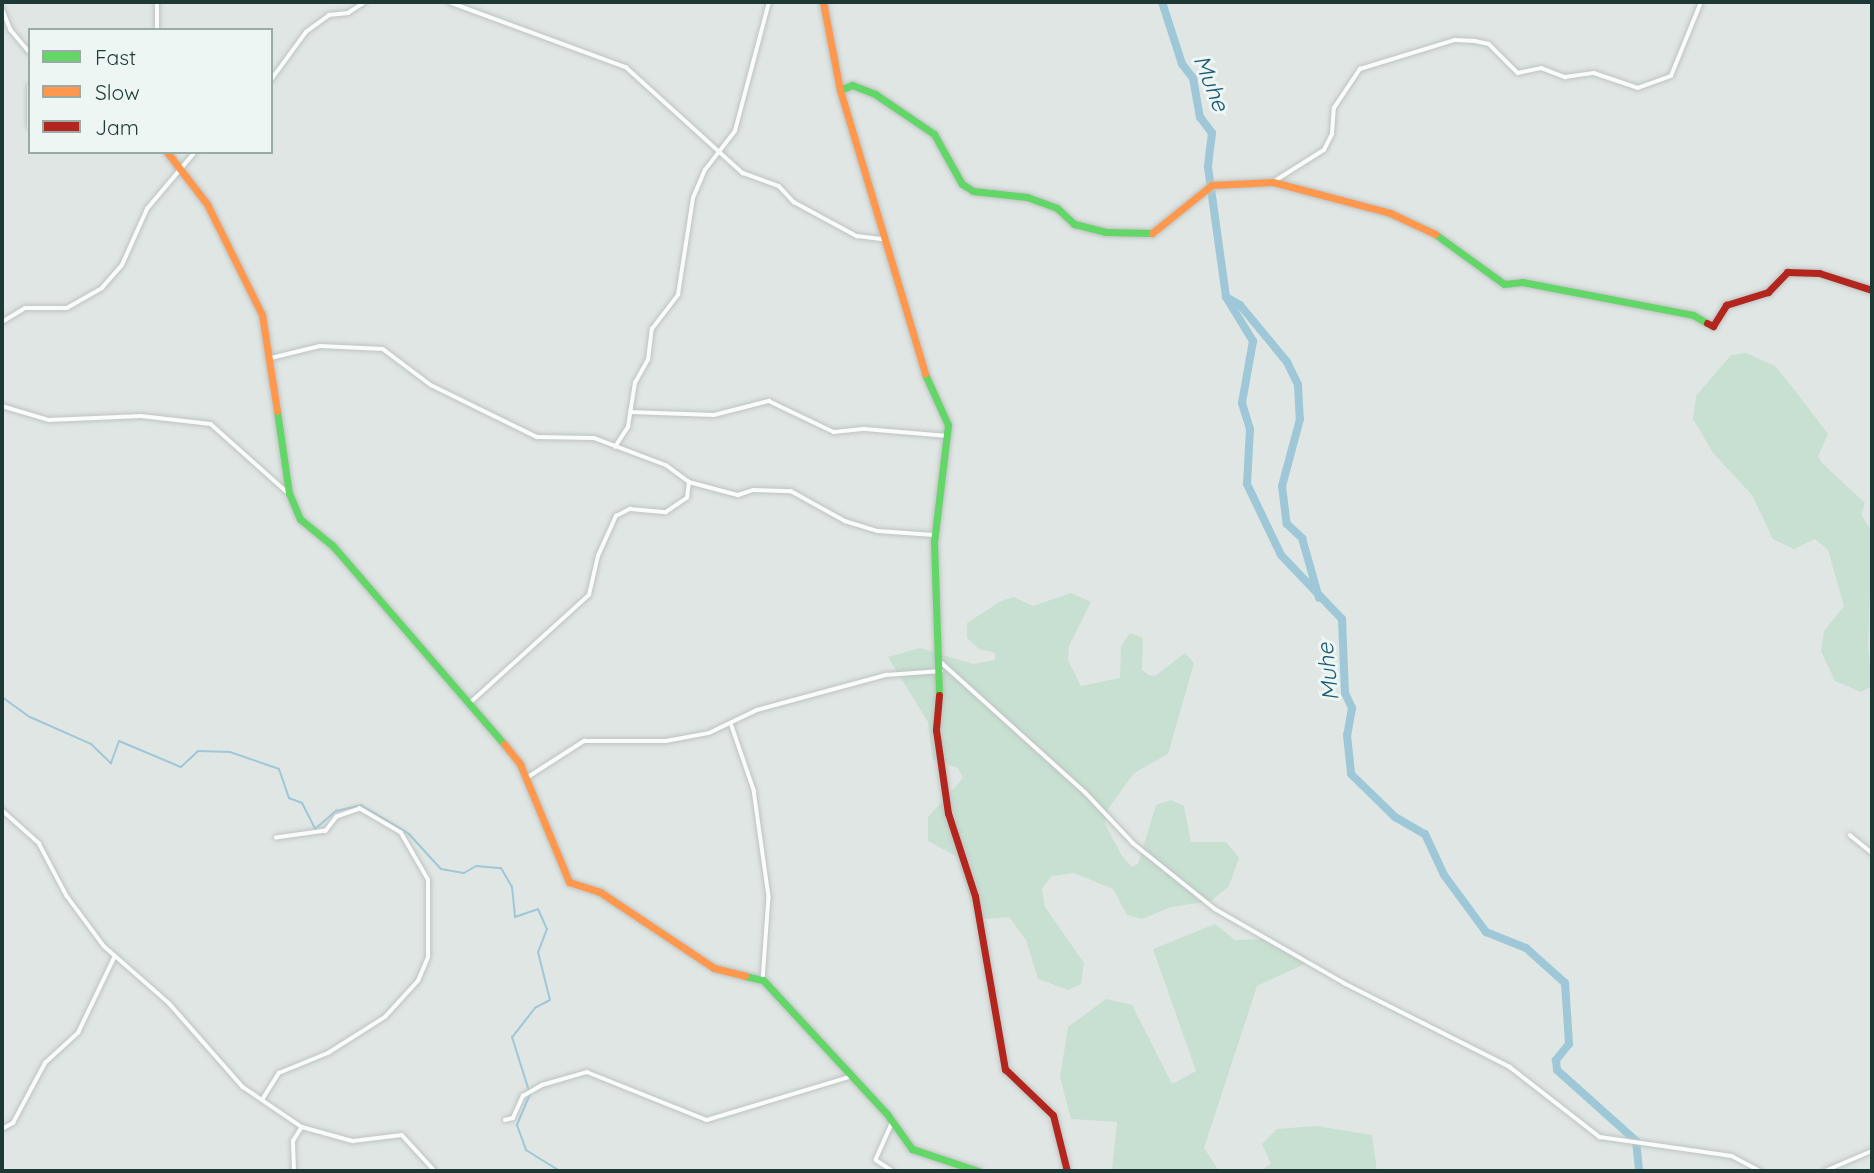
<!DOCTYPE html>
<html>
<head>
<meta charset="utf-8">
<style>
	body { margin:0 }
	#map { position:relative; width:1874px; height:1173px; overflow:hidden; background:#e0e6e4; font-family:Quicksand,sans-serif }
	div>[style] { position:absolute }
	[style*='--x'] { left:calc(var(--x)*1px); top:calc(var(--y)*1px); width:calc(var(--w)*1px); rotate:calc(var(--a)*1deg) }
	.green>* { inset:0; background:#c8e0d2 }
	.stream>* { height:2px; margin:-1px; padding:0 1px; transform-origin:1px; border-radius:1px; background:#9ec8d7 }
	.river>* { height:8px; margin:-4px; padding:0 4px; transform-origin:4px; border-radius:4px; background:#9ec8d7 }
	.roads { filter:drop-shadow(0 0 2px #bdc3c1) drop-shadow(0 0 2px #bdc3c1) }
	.street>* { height:3.5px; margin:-1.75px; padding:0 1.75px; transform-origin:1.75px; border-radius:1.75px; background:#fafbfb }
	.fast>* { height:7px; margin:-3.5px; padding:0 3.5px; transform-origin:3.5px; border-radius:3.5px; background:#63d668 }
	.slow>* { height:7px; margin:-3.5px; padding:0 3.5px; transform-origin:3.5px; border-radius:3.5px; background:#ff974d }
	.jam>* { height:7px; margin:-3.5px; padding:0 3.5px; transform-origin:3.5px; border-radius:3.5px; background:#b3261e }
	span { translate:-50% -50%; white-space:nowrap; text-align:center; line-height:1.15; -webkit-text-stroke:6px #edf6f3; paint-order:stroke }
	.water-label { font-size:23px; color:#185a75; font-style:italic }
	.frame { position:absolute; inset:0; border:4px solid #1e3935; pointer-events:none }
	.legend { position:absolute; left:28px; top:28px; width:245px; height:126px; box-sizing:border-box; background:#edf6f3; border:2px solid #9aaaa7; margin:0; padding:9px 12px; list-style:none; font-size:21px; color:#1e3935 }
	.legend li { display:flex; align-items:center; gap:14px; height:35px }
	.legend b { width:35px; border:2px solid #9aaaa7 }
</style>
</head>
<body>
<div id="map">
	<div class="green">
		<i style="clip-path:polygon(1746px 353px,1775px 366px,1793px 388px,1828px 434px,1818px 456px,1822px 463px,1865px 503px,1861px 514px,1872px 532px,1868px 647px,1872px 686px,1861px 692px,1835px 681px,1821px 651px,1824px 631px,1844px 606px,1828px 550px,1815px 539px,1794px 549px,1773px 539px,1752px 495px,1713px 453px,1693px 419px,1696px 396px,1731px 355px)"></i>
		<i style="clip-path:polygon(1071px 593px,1091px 602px,1069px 646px,1068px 660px,1081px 686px,1120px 678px,1121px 646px,1130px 633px,1143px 638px,1142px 670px,1149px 675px,1155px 676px,1185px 653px,1194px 663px,1168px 754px,1134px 773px,1108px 809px,1105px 824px,1122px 856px,1132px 867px,1138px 864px,1156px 805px,1171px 800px,1184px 806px,1191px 842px,1226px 842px,1239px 858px,1229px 886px,1211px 901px,1171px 907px,1142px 919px,1127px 915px,1113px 889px,1074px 873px,1052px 876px,1042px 889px,1045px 907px,1084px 963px,1081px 984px,1068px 990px,1038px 979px,1026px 940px,1009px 917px,987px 919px,974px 911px,956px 856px,928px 841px,928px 817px,963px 778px,958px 768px,933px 760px,928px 722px,888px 657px,920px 648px,973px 664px,995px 660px,995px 653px,979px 649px,967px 638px,967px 623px,1001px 601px,1014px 597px,1033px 606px)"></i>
		<i style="clip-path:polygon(1215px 924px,1235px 940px,1267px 939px,1311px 961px,1257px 986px,1204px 1148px,1219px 1171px,1112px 1171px,1117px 1122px,1071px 1119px,1060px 1077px,1068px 1027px,1106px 999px,1132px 1005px,1172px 1084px,1196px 1071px,1153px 949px)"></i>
		<i style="clip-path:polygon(1316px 1126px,1372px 1135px,1377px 1171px,1260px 1171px,1271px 1164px,1262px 1144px,1277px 1129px)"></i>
	</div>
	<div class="stream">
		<i style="--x:2;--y:697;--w:34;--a:36"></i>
		<i style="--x:30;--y:717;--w:67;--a:23.9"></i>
		<i style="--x:91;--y:744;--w:28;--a:44"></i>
		<i style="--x:111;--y:763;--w:23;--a:-70"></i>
		<i style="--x:119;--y:741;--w:67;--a:22.8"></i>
		<i style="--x:181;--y:767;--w:23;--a:-43"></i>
		<i style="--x:198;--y:751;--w:32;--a:2"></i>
		<i style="--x:230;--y:752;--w:52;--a:19.1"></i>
		<i style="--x:279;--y:769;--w:31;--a:71"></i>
		<i style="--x:289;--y:798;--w:14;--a:21"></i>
		<i style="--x:302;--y:803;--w:29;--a:63"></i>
		<i style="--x:315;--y:829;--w:28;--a:-41"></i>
		<i style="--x:336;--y:811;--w:26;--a:-13"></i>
		<i style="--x:361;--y:805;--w:56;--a:31.1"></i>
		<i style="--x:409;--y:834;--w:47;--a:47.6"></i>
		<i style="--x:441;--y:869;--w:23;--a:10"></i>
		<i style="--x:464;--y:873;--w:14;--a:-30"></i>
		<i style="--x:476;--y:866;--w:25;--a:5"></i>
		<i style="--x:501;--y:868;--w:22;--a:60"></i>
		<i style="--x:512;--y:887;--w:30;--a:84"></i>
		<i style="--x:515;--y:917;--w:24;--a:-19"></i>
		<i style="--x:538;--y:909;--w:22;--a:66"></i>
		<i style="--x:547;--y:929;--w:25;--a:111"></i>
		<i style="--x:538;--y:952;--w:49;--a:76"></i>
		<i style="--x:550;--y:1000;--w:17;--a:152"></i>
		<i style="--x:535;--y:1008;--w:37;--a:128"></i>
		<i style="--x:512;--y:1037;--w:60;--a:72.5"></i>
		<i style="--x:530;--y:1094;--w:34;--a:113"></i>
		<i style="--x:517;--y:1125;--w:27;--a:70"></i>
		<i style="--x:526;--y:1150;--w:40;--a:32"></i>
	</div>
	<div class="river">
		<i style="--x:1162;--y:2;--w:65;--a:72.1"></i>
		<i style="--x:1182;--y:64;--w:18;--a:52"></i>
		<i style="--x:1193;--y:78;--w:40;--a:80"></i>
		<i style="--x:1200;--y:117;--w:20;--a:53"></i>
		<i style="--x:1212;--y:133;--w:34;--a:97"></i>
		<i style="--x:1208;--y:167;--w:131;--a:82.1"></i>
		<i style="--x:1226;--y:297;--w:52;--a:58.5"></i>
		<i style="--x:1253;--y:341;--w:63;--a:100.1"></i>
		<i style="--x:1242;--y:403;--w:27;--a:73"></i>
		<i style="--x:1250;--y:429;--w:55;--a:93.1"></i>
		<i style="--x:1247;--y:484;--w:79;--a:64.4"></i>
		<i style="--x:1281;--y:555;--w:88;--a:46.4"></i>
		<i style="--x:1342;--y:619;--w:74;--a:87.7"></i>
		<i style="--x:1345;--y:693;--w:17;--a:65"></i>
		<i style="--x:1352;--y:708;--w:27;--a:100"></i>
		<i style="--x:1347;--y:735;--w:39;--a:84"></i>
		<i style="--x:1351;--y:774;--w:62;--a:44.3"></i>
		<i style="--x:1395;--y:817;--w:34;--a:30"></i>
		<i style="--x:1425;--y:834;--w:45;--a:65.1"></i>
		<i style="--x:1444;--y:875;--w:71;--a:53.6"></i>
		<i style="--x:1486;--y:932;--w:43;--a:21.8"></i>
		<i style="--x:1526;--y:948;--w:52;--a:41.9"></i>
		<i style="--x:1565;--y:983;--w:61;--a:86.2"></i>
		<i style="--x:1569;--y:1044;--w:21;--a:129"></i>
		<i style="--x:1556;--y:1060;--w:10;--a:84"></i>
		<i style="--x:1557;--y:1070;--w:106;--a:41.9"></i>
		<i style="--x:1636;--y:1141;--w:30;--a:84"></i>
		<i style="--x:1226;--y:297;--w:16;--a:30"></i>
		<i style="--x:1240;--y:305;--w:74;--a:50.5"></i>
		<i style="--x:1287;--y:362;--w:25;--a:64"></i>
		<i style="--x:1298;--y:385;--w:34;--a:87"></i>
		<i style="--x:1300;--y:419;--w:69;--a:105"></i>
		<i style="--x:1282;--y:486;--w:38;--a:83"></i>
		<i style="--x:1287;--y:524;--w:21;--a:43"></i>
		<i style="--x:1302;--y:538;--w:62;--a:74.2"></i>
	</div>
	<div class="roads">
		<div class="street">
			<i style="--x:449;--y:2;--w:189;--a:20.2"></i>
			<i style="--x:626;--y:67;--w:158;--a:42.2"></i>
			<i style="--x:743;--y:173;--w:38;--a:20"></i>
			<i style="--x:779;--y:186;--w:22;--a:47"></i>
			<i style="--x:794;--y:202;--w:72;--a:28.4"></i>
			<i style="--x:857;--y:236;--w:26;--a:7"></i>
			<i style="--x:2;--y:8;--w:24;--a:68"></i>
			<i style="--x:11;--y:30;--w:30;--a:50"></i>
			<i style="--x:157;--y:30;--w:28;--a:-90"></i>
			<i style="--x:271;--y:80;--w:59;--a:-53.9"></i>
			<i style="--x:306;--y:32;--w:29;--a:-36"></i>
			<i style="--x:329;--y:15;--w:19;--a:-6"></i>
			<i style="--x:348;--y:13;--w:20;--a:-33"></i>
			<i style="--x:30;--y:86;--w:41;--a:90"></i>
			<i style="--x:1273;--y:182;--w:60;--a:-32.1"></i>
			<i style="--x:1324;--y:150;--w:18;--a:-63"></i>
			<i style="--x:1332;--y:134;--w:26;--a:-86"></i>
			<i style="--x:1334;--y:108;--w:47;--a:-56.3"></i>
			<i style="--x:1360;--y:69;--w:99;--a:-17"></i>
			<i style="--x:1455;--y:40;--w:20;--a:3"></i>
			<i style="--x:1475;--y:41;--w:14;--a:12"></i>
			<i style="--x:1489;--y:44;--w:41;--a:45"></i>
			<i style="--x:1518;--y:73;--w:24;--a:-12"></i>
			<i style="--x:1541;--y:68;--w:26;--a:21"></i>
			<i style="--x:1565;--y:77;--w:29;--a:-8"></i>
			<i style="--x:1594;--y:73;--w:46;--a:18.8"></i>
			<i style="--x:1638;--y:88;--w:35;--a:-20"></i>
			<i style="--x:1671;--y:76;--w:80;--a:-67.9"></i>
			<i style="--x:2;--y:322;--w:27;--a:-31"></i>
			<i style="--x:25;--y:308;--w:42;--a:0"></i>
			<i style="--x:67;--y:308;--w:40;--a:-29.7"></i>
			<i style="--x:102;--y:288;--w:30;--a:-49"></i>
			<i style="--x:122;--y:265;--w:61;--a:-65.9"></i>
			<i style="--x:147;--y:209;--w:75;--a:-49.9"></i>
			<i style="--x:271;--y:358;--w:50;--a:-13.8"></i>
			<i style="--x:320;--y:346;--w:63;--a:2.7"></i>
			<i style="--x:383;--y:349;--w:60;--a:36.9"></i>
			<i style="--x:431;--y:385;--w:118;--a:26.1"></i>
			<i style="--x:537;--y:437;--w:57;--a:1"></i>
			<i style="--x:594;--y:438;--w:77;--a:20.6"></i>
			<i style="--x:666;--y:465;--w:29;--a:36"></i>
			<i style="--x:689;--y:482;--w:51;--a:14.9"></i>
			<i style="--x:738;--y:495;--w:16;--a:-18"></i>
			<i style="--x:753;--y:490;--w:38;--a:2"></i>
			<i style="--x:791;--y:491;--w:62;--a:29.1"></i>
			<i style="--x:845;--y:521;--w:34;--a:17"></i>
			<i style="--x:878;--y:531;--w:56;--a:4.1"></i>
			<i style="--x:2;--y:406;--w:49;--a:16.6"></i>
			<i style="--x:49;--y:420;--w:92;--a:-2.5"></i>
			<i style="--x:141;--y:416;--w:70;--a:6.5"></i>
			<i style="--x:211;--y:424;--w:102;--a:41.8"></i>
			<i style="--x:630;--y:412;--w:84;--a:2"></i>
			<i style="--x:714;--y:415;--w:57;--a:-14.3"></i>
			<i style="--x:769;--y:401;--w:72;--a:25.5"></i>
			<i style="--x:834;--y:432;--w:31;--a:-6"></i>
			<i style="--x:865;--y:429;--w:83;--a:4.8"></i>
			<i style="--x:615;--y:447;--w:24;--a:-57"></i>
			<i style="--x:628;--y:427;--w:45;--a:-81"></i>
			<i style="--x:635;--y:383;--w:26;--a:-61"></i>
			<i style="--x:648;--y:360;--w:31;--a:-83"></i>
			<i style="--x:652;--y:329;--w:43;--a:-52.6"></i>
			<i style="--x:678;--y:295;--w:98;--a:-81.2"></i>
			<i style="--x:693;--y:198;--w:30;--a:-67"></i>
			<i style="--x:705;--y:170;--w:49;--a:-52.4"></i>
			<i style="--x:735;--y:131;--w:133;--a:-75.2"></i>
			<i style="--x:942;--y:663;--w:193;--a:42.1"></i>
			<i style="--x:1085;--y:792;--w:70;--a:46.7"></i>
			<i style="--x:1133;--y:843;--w:105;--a:38.8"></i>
			<i style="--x:1215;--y:909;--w:149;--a:29.8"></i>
			<i style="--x:1344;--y:983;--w:186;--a:26.8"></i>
			<i style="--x:1510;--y:1067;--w:114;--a:37.9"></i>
			<i style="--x:1600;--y:1137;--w:133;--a:8.2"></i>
			<i style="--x:1732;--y:1156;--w:32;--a:28"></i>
			<i style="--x:472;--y:701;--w:158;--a:-42.2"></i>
			<i style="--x:589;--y:595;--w:40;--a:-77"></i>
			<i style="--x:598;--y:556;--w:44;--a:-65.8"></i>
			<i style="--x:616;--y:516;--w:16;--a:-27"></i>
			<i style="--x:630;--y:509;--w:36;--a:5"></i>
			<i style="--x:666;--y:512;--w:25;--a:-34"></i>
			<i style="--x:687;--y:498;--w:16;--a:-83"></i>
			<i style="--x:732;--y:726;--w:68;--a:71"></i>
			<i style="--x:754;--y:790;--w:108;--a:82"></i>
			<i style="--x:769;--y:897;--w:83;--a:94.1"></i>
			<i style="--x:528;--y:777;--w:67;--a:-32.7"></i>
			<i style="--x:584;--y:741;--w:82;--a:0"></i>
			<i style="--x:666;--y:741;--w:44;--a:-10.5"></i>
			<i style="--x:709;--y:733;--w:53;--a:-25.6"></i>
			<i style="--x:757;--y:710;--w:134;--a:-15.2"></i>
			<i style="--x:886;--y:675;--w:55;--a:-4.2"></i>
			<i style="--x:2;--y:810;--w:50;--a:41.7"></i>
			<i style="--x:39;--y:843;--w:60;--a:62.2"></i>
			<i style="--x:67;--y:896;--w:62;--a:53.5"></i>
			<i style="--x:104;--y:946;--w:86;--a:41.2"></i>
			<i style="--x:169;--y:1003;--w:112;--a:48.6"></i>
			<i style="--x:243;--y:1087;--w:71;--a:34.1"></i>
			<i style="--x:302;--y:1127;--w:53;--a:15.4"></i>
			<i style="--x:353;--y:1141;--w:49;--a:-7"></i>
			<i style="--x:402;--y:1135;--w:49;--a:47.5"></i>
			<i style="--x:1850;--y:835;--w:28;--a:39"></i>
			<i style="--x:262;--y:1100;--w:32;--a:-58"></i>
			<i style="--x:279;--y:1073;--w:53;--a:-22.2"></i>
			<i style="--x:328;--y:1053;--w:67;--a:-32.3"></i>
			<i style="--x:385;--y:1017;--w:49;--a:-47.5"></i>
			<i style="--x:418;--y:981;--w:26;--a:-67"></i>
			<i style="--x:428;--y:957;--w:77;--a:-90"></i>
			<i style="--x:428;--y:880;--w:54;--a:-119.9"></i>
			<i style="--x:401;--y:833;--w:48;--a:-149.7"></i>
			<i style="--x:360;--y:809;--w:24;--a:161"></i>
			<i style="--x:337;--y:817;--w:18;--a:128"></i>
			<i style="--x:326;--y:831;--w:50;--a:172"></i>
			<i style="--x:505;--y:1120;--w:8;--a:-14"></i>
			<i style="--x:513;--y:1118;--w:24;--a:-66"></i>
			<i style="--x:523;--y:1096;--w:22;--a:-30"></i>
			<i style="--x:542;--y:1085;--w:47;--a:-16.1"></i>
			<i style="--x:587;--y:1072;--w:129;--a:21.8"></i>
			<i style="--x:707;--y:1120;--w:152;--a:-16.8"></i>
			<i style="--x:892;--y:1124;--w:39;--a:114"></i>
			<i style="--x:876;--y:1160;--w:20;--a:33"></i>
			<i style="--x:2;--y:1129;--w:13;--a:-29"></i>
			<i style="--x:13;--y:1123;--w:68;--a:-61.9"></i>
			<i style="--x:45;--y:1063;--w:45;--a:-42.3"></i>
			<i style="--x:78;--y:1033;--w:83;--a:-64.4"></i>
			<i style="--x:294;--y:1171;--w:30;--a:-92"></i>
			<i style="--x:293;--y:1141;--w:15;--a:-58"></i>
			<i style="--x:1825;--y:1171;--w:51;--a:-23.1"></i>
		</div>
		<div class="fast">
			<i style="--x:840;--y:90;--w:13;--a:-23"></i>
			<i style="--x:852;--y:85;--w:25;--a:21"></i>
			<i style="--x:875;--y:94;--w:71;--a:34.1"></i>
			<i style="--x:934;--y:134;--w:57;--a:60.8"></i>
			<i style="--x:962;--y:184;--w:13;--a:32"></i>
			<i style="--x:973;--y:191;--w:54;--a:6.3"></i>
			<i style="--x:1027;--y:197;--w:32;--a:20"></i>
			<i style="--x:1057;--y:208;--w:23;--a:43"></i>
			<i style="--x:1074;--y:224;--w:32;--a:14"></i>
			<i style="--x:1105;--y:232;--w:47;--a:1.2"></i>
			<i style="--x:1435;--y:234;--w:85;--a:35.9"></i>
			<i style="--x:1504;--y:284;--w:18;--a:-6"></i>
			<i style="--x:1522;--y:282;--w:174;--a:10.9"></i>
			<i style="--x:1693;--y:315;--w:16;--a:30"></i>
			<i style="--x:925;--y:374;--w:56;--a:65.7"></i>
			<i style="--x:948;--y:425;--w:118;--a:96.8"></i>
			<i style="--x:934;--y:542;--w:153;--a:88.1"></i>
			<i style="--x:277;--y:411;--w:83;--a:81.7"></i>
			<i style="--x:289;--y:493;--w:28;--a:67"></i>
			<i style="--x:300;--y:519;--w:43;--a:39.3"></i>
			<i style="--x:333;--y:546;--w:262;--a:49.2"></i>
			<i style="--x:745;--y:976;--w:18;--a:13"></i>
			<i style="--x:763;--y:980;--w:183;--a:47.2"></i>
			<i style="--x:887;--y:1114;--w:43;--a:54.5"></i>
			<i style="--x:912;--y:1149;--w:70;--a:18.4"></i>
		</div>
		<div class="slow">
			<i style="--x:823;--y:2;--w:90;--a:79.1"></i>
			<i style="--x:840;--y:90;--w:296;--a:73.3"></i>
			<i style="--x:167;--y:152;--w:66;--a:52.4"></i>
			<i style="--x:207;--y:204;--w:124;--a:63.6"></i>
			<i style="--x:262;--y:315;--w:97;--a:81.1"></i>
			<i style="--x:1152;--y:233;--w:77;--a:-38.7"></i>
			<i style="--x:1212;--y:185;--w:61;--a:-2.8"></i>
			<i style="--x:1273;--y:182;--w:121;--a:14.8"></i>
			<i style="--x:1390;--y:213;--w:50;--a:25"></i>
			<i style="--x:504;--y:744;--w:26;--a:51"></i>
			<i style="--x:520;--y:764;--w:128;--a:67.4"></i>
			<i style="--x:569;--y:882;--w:33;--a:18"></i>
			<i style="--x:600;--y:892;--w:137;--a:33.7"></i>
			<i style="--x:714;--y:968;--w:32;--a:14"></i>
		</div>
		<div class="jam">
			<i style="--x:1707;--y:323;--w:7;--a:27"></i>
			<i style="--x:1713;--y:326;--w:25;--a:-58"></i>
			<i style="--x:1726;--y:305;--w:44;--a:-17.2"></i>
			<i style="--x:1768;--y:292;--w:28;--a:-46"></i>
			<i style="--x:1787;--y:272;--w:32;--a:2"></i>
			<i style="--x:1819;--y:273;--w:56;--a:17.8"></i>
			<i style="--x:939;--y:695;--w:35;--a:95"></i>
			<i style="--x:936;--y:730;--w:84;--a:81.8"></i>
			<i style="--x:948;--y:813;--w:87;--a:72"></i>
			<i style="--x:975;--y:896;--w:176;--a:80.2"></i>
			<i style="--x:1005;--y:1069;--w:66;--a:43.8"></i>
			<i style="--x:1053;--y:1115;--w:58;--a:76"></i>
		</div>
	</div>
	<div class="water-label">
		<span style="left:1211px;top:83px;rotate:68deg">Muhe</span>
		<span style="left:1328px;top:672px;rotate:-96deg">Muhe</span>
	</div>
	<div class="frame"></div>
	<ul class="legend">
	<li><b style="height:9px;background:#63d668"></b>Fast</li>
	<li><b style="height:9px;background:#ff974d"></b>Slow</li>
	<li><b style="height:9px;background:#b3261e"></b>Jam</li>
	</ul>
</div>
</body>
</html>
